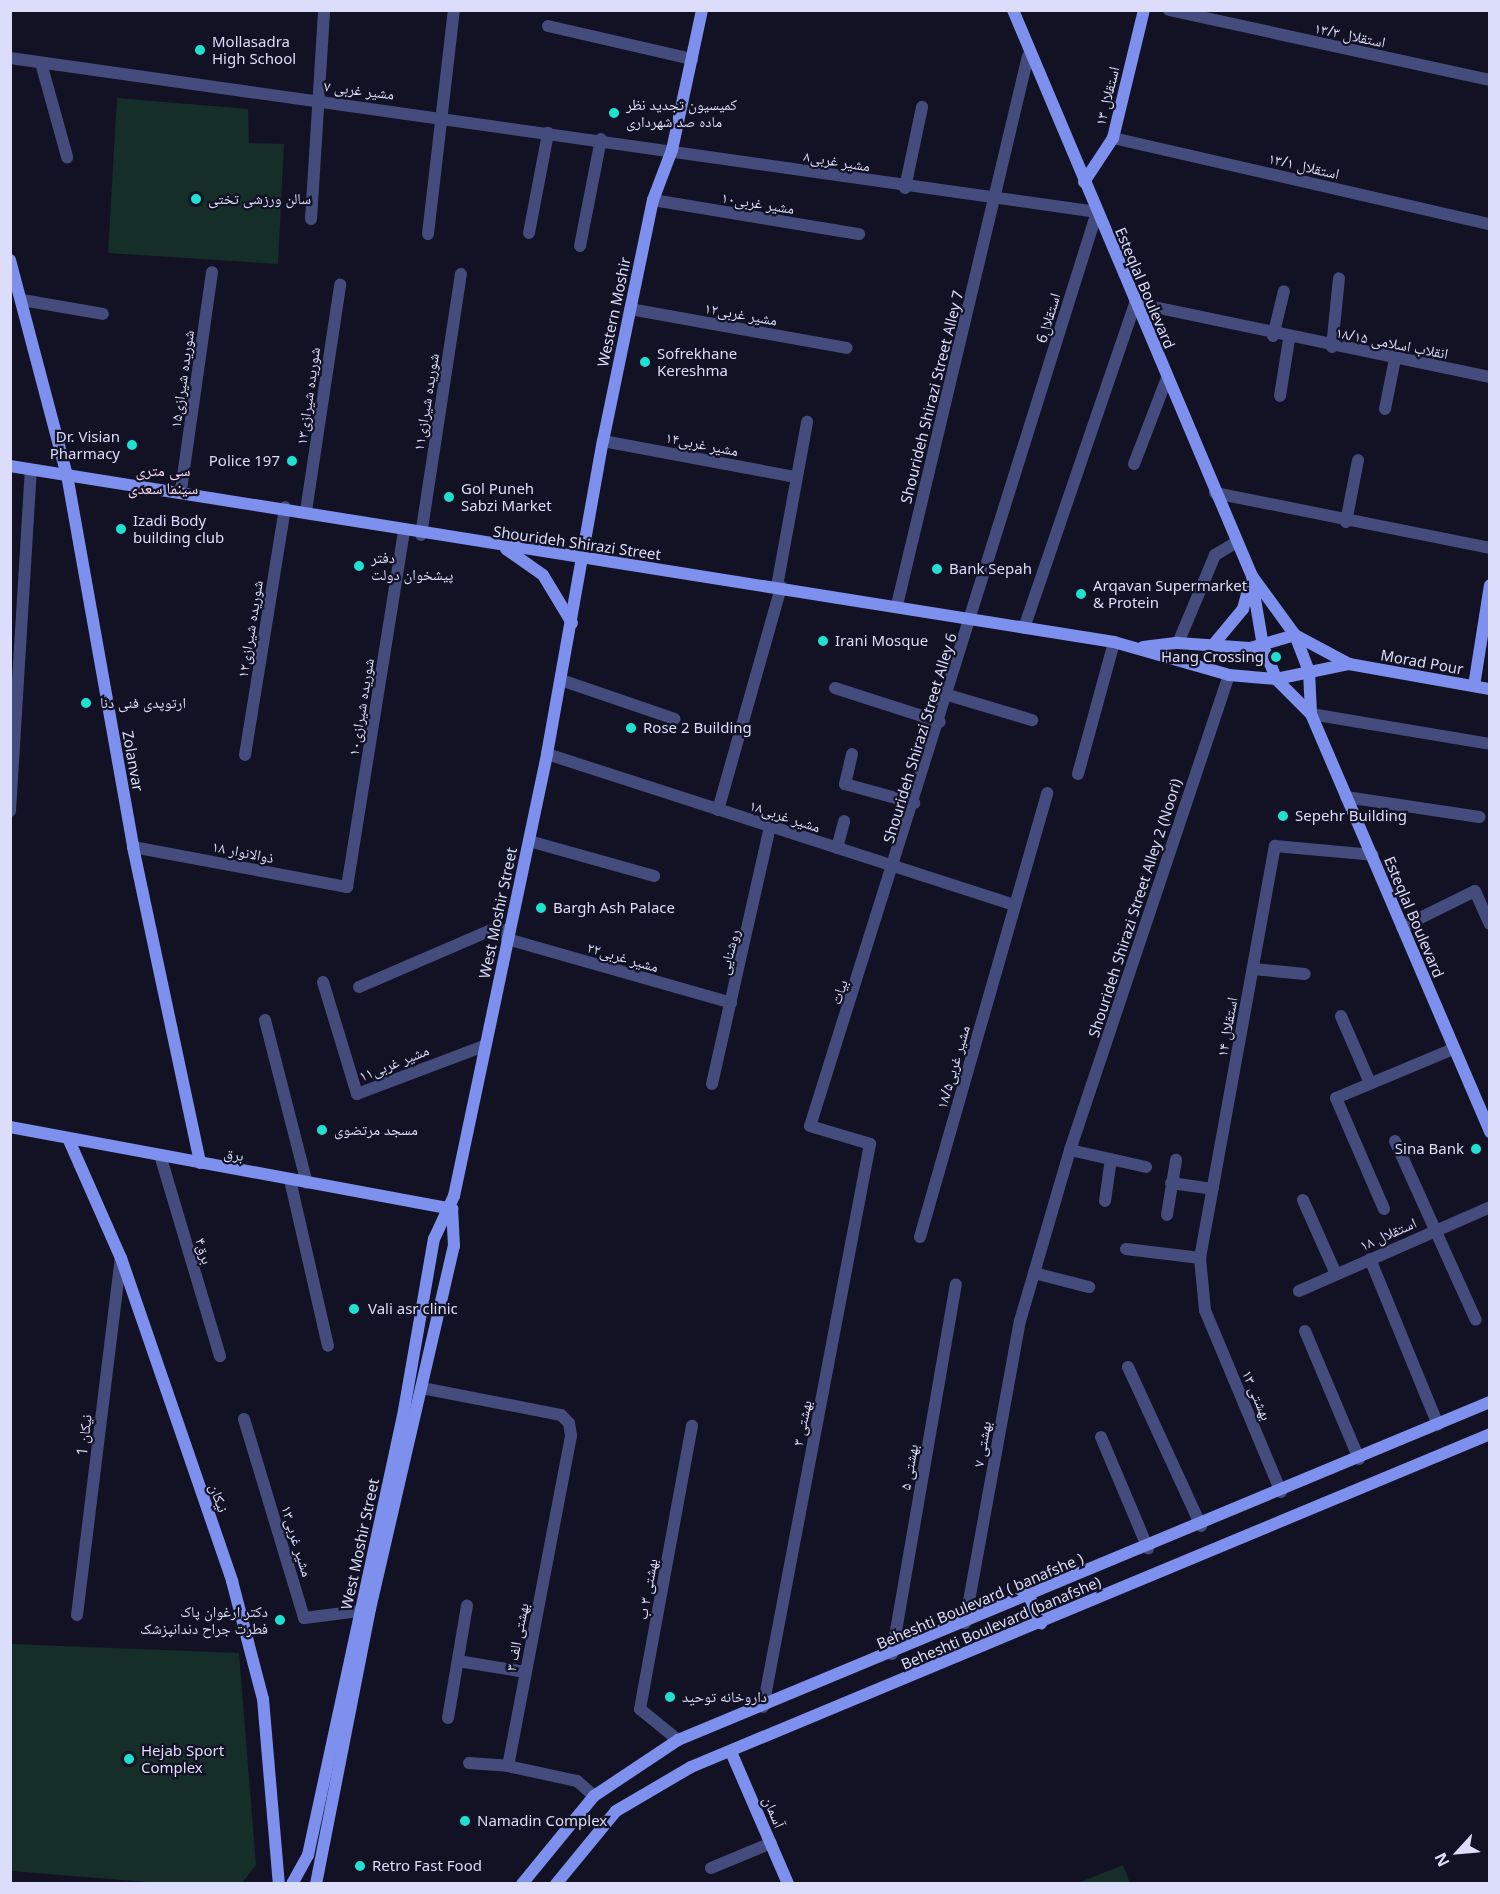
<!DOCTYPE html>
<html>
<head>
<meta charset="utf-8">
<style>
	body { margin:0 }
	#map { position:relative; width:1500px; height:1894px; overflow:hidden; background:#121224; font-family:"Noto Sans","Noto Naskh Arabic",sans-serif }
	div>[style] { position:absolute }
	[style*='--x'] { left:calc(var(--x)*1px); top:calc(var(--y)*1px); width:calc(var(--w)*1px); rotate:calc(var(--a)*1deg) }
	.green>* { inset:0; background:#162e28 }
	.street>* { height:12px; margin:-6px; padding:0 6px; transform-origin:6px; border-radius:6px; background:#444c7d }
	.secondary>* { height:12px; margin:-6px; padding:0 6px; transform-origin:6px; border-radius:6px; background:#7e90ed }
	.dots>* { width:16px; height:16px; translate:-50% -50%; box-sizing:border-box; border:3px solid #121224; border-radius:50% }
	span { translate:-50% -50%; white-space:nowrap; text-align:center; line-height:1.15; -webkit-text-stroke:4.5px #121224; paint-order:stroke }
	.street-label { font-size:15px; color:#dbddfa }
	.poi-label { font-size:15px; color:#dbddfa }
	.left { translate:0 -50%; text-align:left }
	.right { translate:-100% -50%; text-align:right }
	.neighbourhood-label { font-size:16px; color:#fadcf5 }
	.frame { position:absolute; inset:0; border:12px solid #dbddfa; pointer-events:none }
	.north { position:absolute; left:1428px; top:1822px; width:60px; height:60px; -webkit-text-stroke:4px #121224; paint-order:stroke; rotate:244deg; font-size:16px; font-weight:700; line-height:24px; text-align:center; color:#dbddfa }
	.north::after { content:''; display:block; margin:auto; width:21px; height:27px; background:#dbddfa; clip-path:polygon(50% 0,100% 100%,50% 72%,0 100%) }
</style>
</head>
<body>
<div id="map">
	<div class="green">
		<i style="clip-path:polygon(117px 98px,248px 109px,249px 143px,284px 144px,278px 264px,108px 253px)"></i>
		<i style="clip-path:polygon(11px 1644px,239px 1653px,256px 1865px,242px 1883px,160px 1883px,11px 1871px)"></i>
		<i style="clip-path:polygon(1123px 1865px,1130px 1883px,1078px 1883px)"></i>
	</div>
	<div class="street">
		<i style="--x:1169;--y:10;--w:329;--a:12.3"></i>
		<i style="--x:548;--y:26;--w:148;--a:12.9"></i>
		<i style="--x:10;--y:58;--w:1098;--a:8.06"></i>
		<i style="--x:1097;--y:212;--w:958;--a:107.43"></i>
		<i style="--x:810;--y:1126;--w:63;--a:16.7"></i>
		<i style="--x:870;--y:1144;--w:573;--a:100.76"></i>
		<i style="--x:41;--y:63;--w:98;--a:74.5"></i>
		<i style="--x:1113;--y:138;--w:387;--a:12.9"></i>
		<i style="--x:905;--y:188;--w:83;--a:-78.1"></i>
		<i style="--x:653;--y:200;--w:209;--a:9.4"></i>
		<i style="--x:311;--y:219;--w:209;--a:-86.4"></i>
		<i style="--x:529;--y:233;--w:102;--a:-79.2"></i>
		<i style="--x:428;--y:234;--w:226;--a:-83.4"></i>
		<i style="--x:580;--y:246;--w:109;--a:-78.9"></i>
		<i style="--x:22;--y:300;--w:82;--a:9.8"></i>
		<i style="--x:630;--y:309;--w:220;--a:10.2"></i>
		<i style="--x:1273;--y:336;--w:46;--a:-76.3"></i>
		<i style="--x:1332;--y:347;--w:69;--a:-84.2"></i>
		<i style="--x:1280;--y:396;--w:58;--a:-81"></i>
		<i style="--x:1385;--y:409;--w:51;--a:-78.7"></i>
		<i style="--x:603;--y:441;--w:196;--a:10.6"></i>
		<i style="--x:1134;--y:464;--w:92;--a:-69"></i>
		<i style="--x:181;--y:490;--w:220;--a:-81.9"></i>
		<i style="--x:1215;--y:493;--w:280;--a:11.3"></i>
		<i style="--x:306;--y:511;--w:229;--a:-81.4"></i>
		<i style="--x:1346;--y:522;--w:63;--a:-79"></i>
		<i style="--x:421;--y:535;--w:264;--a:-81.3"></i>
		<i style="--x:777;--y:586;--w:167;--a:-79.6"></i>
		<i style="--x:897;--y:605;--w:564;--a:-76.58"></i>
		<i style="--x:1024;--y:628;--w:343;--a:-71.1"></i>
		<i style="--x:1135;--y:303;--w:363;--a:11.8"></i>
		<i style="--x:1178;--y:643;--w:95;--a:-67.2"></i>
		<i style="--x:1215;--y:555;--w:26;--a:-31"></i>
		<i style="--x:561;--y:680;--w:120;--a:18.9"></i>
		<i style="--x:835;--y:688;--w:110;--a:17.9"></i>
		<i style="--x:948;--y:695;--w:88;--a:16.6"></i>
		<i style="--x:1311;--y:714;--w:181;--a:9.5"></i>
		<i style="--x:547;--y:754;--w:492;--a:17.9"></i>
		<i style="--x:852;--y:754;--w:31;--a:103"></i>
		<i style="--x:845;--y:784;--w:72;--a:15.4"></i>
		<i style="--x:245;--y:755;--w:251;--a:-80.8"></i>
		<i style="--x:1078;--y:774;--w:137;--a:-74.7"></i>
		<i style="--x:1346;--y:797;--w:135;--a:8.5"></i>
		<i style="--x:718;--y:810;--w:232;--a:-74.2"></i>
		<i style="--x:10;--y:811;--w:342;--a:-86.5"></i>
		<i style="--x:529;--y:841;--w:130;--a:15.6"></i>
		<i style="--x:133;--y:847;--w:218;--a:10.6"></i>
		<i style="--x:347;--y:887;--w:360;--a:-80.9"></i>
		<i style="--x:837;--y:848;--w:28;--a:-75"></i>
		<i style="--x:1402;--y:927;--w:81;--a:-26.3"></i>
		<i style="--x:1475;--y:891;--w:36;--a:66"></i>
		<i style="--x:507;--y:939;--w:233;--a:15.9"></i>
		<i style="--x:1253;--y:969;--w:52;--a:5.5"></i>
		<i style="--x:323;--y:982;--w:117;--a:73.1"></i>
		<i style="--x:357;--y:1094;--w:136;--a:-20.7"></i>
		<i style="--x:359;--y:987;--w:142;--a:-23.3"></i>
		<i style="--x:489;--y:931;--w:20;--a:-3"></i>
		<i style="--x:1341;--y:1016;--w:73;--a:66.6"></i>
		<i style="--x:265;--y:1020;--w:168;--a:75.6"></i>
		<i style="--x:712;--y:1084;--w:263;--a:-77.3"></i>
		<i style="--x:1395;--y:1141;--w:196;--a:65.7"></i>
		<i style="--x:1070;--y:1150;--w:78;--a:12.6"></i>
		<i style="--x:160;--y:1155;--w:210;--a:73.4"></i>
		<i style="--x:290;--y:1180;--w:170;--a:77.1"></i>
		<i style="--x:1171;--y:1183;--w:42;--a:8.1"></i>
		<i style="--x:1303;--y:1200;--w:81;--a:66"></i>
		<i style="--x:1105;--y:1201;--w:42;--a:-81.9"></i>
		<i style="--x:1384;--y:1209;--w:121;--a:-113.4"></i>
		<i style="--x:1336;--y:1098;--w:127;--a:-22.7"></i>
		<i style="--x:1167;--y:1215;--w:56;--a:-80.7"></i>
		<i style="--x:920;--y:1237;--w:462;--a:-74"></i>
		<i style="--x:1126;--y:1249;--w:75;--a:6.9"></i>
		<i style="--x:1370;--y:1259;--w:179;--a:67.7"></i>
		<i style="--x:1034;--y:1273;--w:57;--a:14.3"></i>
		<i style="--x:1299;--y:1291;--w:209;--a:-23.7"></i>
		<i style="--x:1305;--y:1331;--w:139;--a:67.1"></i>
		<i style="--x:1128;--y:1367;--w:175;--a:65.3"></i>
		<i style="--x:422;--y:1388;--w:142;--a:11"></i>
		<i style="--x:561;--y:1415;--w:11;--a:45"></i>
		<i style="--x:569;--y:1423;--w:13;--a:81"></i>
		<i style="--x:571;--y:1436;--w:336;--a:100.8"></i>
		<i style="--x:508;--y:1766;--w:71;--a:12.3"></i>
		<i style="--x:577;--y:1781;--w:23;--a:41"></i>
		<i style="--x:244;--y:1419;--w:208;--a:73.2"></i>
		<i style="--x:304;--y:1618;--w:56;--a:-7.1"></i>
		<i style="--x:1101;--y:1437;--w:121;--a:67.1"></i>
		<i style="--x:1281;--y:1492;--w:197;--a:-112.7"></i>
		<i style="--x:1205;--y:1310;--w:52;--a:-95.5"></i>
		<i style="--x:1200;--y:1258;--w:419;--a:-79.7"></i>
		<i style="--x:1275;--y:846;--w:98;--a:5.2"></i>
		<i style="--x:77;--y:1615;--w:360;--a:-83"></i>
		<i style="--x:965;--y:1623;--w:307;--a:-79.7"></i>
		<i style="--x:1020;--y:1321;--w:178;--a:-73.7"></i>
		<i style="--x:1070;--y:1150;--w:501;--a:-71.49"></i>
		<i style="--x:892;--y:1654;--w:375;--a:-80.2"></i>
		<i style="--x:458;--y:1661;--w:68;--a:9.3"></i>
		<i style="--x:448;--y:1718;--w:114;--a:-80.4"></i>
		<i style="--x:678;--y:1740;--w:49;--a:-140.8"></i>
		<i style="--x:640;--y:1709;--w:288;--a:-79.6"></i>
		<i style="--x:469;--y:1763;--w:39;--a:4"></i>
		<i style="--x:711;--y:1868;--w:65;--a:-22.6"></i>
	</div>
	<div class="secondary">
		<i style="--x:1013;--y:10;--w:614;--a:67.11"></i>
		<i style="--x:1252;--y:576;--w:73;--a:53.9"></i>
		<i style="--x:1295;--y:635;--w:39;--a:69"></i>
		<i style="--x:1309;--y:671;--w:43;--a:87.3"></i>
		<i style="--x:1311;--y:714;--w:455;--a:66.8"></i>
		<i style="--x:1084;--y:182;--w:53;--a:-56.6"></i>
		<i style="--x:1113;--y:138;--w:132;--a:-76.4"></i>
		<i style="--x:10;--y:260;--w:222;--a:75.2"></i>
		<i style="--x:67;--y:475;--w:378;--a:79.9"></i>
		<i style="--x:133;--y:847;--w:323;--a:78"></i>
		<i style="--x:10;--y:466;--w:1118;--a:9.06"></i>
		<i style="--x:1114;--y:642;--w:120;--a:16"></i>
		<i style="--x:1229;--y:675;--w:47;--a:4.9"></i>
		<i style="--x:1276;--y:679;--w:75;--a:-11.6"></i>
		<i style="--x:506;--y:549;--w:45;--a:35.1"></i>
		<i style="--x:543;--y:575;--w:56;--a:58.9"></i>
		<i style="--x:1252;--y:581;--w:66;--a:80.4"></i>
		<i style="--x:1263;--y:646;--w:35;--a:68"></i>
		<i style="--x:1276;--y:679;--w:49;--a:45"></i>
		<i style="--x:1213;--y:645;--w:47;--a:-50.2"></i>
		<i style="--x:1243;--y:609;--w:27;--a:-75"></i>
		<i style="--x:1143;--y:647;--w:35;--a:-7"></i>
		<i style="--x:1178;--y:643;--w:72;--a:4"></i>
		<i style="--x:1250;--y:648;--w:47;--a:-16.1"></i>
		<i style="--x:1295;--y:635;--w:61;--a:28.2"></i>
		<i style="--x:1349;--y:664;--w:143;--a:10.1"></i>
		<i style="--x:1474;--y:686;--w:102;--a:-81"></i>
		<i style="--x:10;--y:1127;--w:450;--a:10.5"></i>
		<i style="--x:68;--y:1138;--w:131;--a:66.2"></i>
		<i style="--x:121;--y:1258;--w:342;--a:71"></i>
		<i style="--x:232;--y:1581;--w:122;--a:75.3"></i>
		<i style="--x:263;--y:1699;--w:186;--a:85.1"></i>
		<i style="--x:1029;--y:1596;--w:30;--a:66"></i>
		<i style="--x:731;--y:1752;--w:144;--a:66.6"></i>
		<i style="--x:292;--y:1884;--w:33;--a:-61"></i>
		<i style="--x:308;--y:1855;--w:449;--a:-77.8"></i>
		<i style="--x:403;--y:1416;--w:180;--a:-80.1"></i>
		<i style="--x:434;--y:1239;--w:47;--a:-65.1"></i>
		<i style="--x:454;--y:1196;--w:452;--a:-78.1"></i>
		<i style="--x:547;--y:754;--w:318;--a:-79.9"></i>
		<i style="--x:603;--y:441;--w:246;--a:-78.3"></i>
		<i style="--x:653;--y:200;--w:53;--a:-69.2"></i>
		<i style="--x:672;--y:150;--w:143;--a:-77.9"></i>
		<i style="--x:316;--y:1884;--w:280;--a:-78.9"></i>
		<i style="--x:370;--y:1609;--w:373;--a:-77"></i>
		<i style="--x:454;--y:1246;--w:36;--a:-93"></i>
		<i style="--x:522;--y:1884;--w:114;--a:-50.7"></i>
		<i style="--x:594;--y:1796;--w:101;--a:-33.7"></i>
		<i style="--x:678;--y:1740;--w:880;--a:-22.6"></i>
		<i style="--x:556;--y:1884;--w:94;--a:-50.6"></i>
		<i style="--x:616;--y:1811;--w:87;--a:-30.4"></i>
		<i style="--x:691;--y:1767;--w:866;--a:-22.62"></i>
	</div>
	<div class="dots">
		<i style="left:200px;top:50px;background:#20e1d1"></i>
		<i style="left:614px;top:113px;background:#20e1d1"></i>
		<i style="left:196px;top:199px;background:#20e1d1"></i>
		<i style="left:645px;top:362px;background:#20e1d1"></i>
		<i style="left:132px;top:445px;background:#20e1d1"></i>
		<i style="left:292px;top:461px;background:#20e1d1"></i>
		<i style="left:449px;top:497px;background:#20e1d1"></i>
		<i style="left:121px;top:529px;background:#20e1d1"></i>
		<i style="left:359px;top:566px;background:#20e1d1"></i>
		<i style="left:937px;top:569px;background:#20e1d1"></i>
		<i style="left:1081px;top:594px;background:#20e1d1"></i>
		<i style="left:823px;top:641px;background:#20e1d1"></i>
		<i style="left:1276px;top:657px;background:#20e1d1"></i>
		<i style="left:86px;top:703px;background:#20e1d1"></i>
		<i style="left:631px;top:728px;background:#20e1d1"></i>
		<i style="left:1283px;top:816px;background:#20e1d1"></i>
		<i style="left:541px;top:908px;background:#20e1d1"></i>
		<i style="left:322px;top:1130px;background:#20e1d1"></i>
		<i style="left:1476px;top:1149px;background:#20e1d1"></i>
		<i style="left:354px;top:1309px;background:#20e1d1"></i>
		<i style="left:280px;top:1620px;background:#20e1d1"></i>
		<i style="left:670px;top:1697px;background:#20e1d1"></i>
		<i style="left:129px;top:1759px;background:#20e1d1"></i>
		<i style="left:465px;top:1821px;background:#20e1d1"></i>
		<i style="left:360px;top:1866px;background:#20e1d1"></i>
	</div>
	<div class="street-label">
		<span style="left:1350px;top:35px;rotate:12deg">۱۳/۳ استقلال</span>
		<span style="left:359px;top:90px;rotate:7deg">مشیر غربی ۷</span>
		<span style="left:1107px;top:96px;rotate:-76deg">۱۳ استقلال</span>
		<span style="left:837px;top:161px;rotate:9deg">مشیر غربی۸</span>
		<span style="left:1304px;top:166px;rotate:13deg">۱۳/۱ استقلال</span>
		<span style="left:758px;top:203px;rotate:9deg">۱۰مشیر غربی</span>
		<span style="left:1145px;top:288px;rotate:67deg">Esteqlal Boulevard</span>
		<span style="left:614px;top:312px;rotate:-78deg">Western Moshir</span>
		<span style="left:741px;top:314px;rotate:10deg">مشیر غربی۱۲</span>
		<span style="left:1048px;top:318px;rotate:-73deg">استقلال6</span>
		<span style="left:1392px;top:343px;rotate:11deg">۱۸/۱۵ انقلاب اسلامی</span>
		<span style="left:182px;top:379px;rotate:-82deg">شوریده شیرازی۱۵</span>
		<span style="left:308px;top:396px;rotate:-82deg">شوریده شیرازی۱۳</span>
		<span style="left:932px;top:397px;rotate:-76deg">Shourideh Shirazi Street Alley 7</span>
		<span style="left:426px;top:402px;rotate:-81deg">شوریده شیرازی۱۱</span>
		<span style="left:702px;top:444px;rotate:11deg">مشیر غربی۱۴</span>
		<span style="left:577px;top:543px;rotate:8deg">Shourideh Shirazi Street</span>
		<span style="left:250px;top:629px;rotate:-81deg">شوریده شیرازی۱۲</span>
		<span style="left:1422px;top:662px;rotate:10deg">Morad Pour</span>
		<span style="left:361px;top:707px;rotate:-81deg">۱۰شوریده شیرازی</span>
		<span style="left:920px;top:738px;rotate:-73deg">Shourideh Shirazi Street Alley 6</span>
		<span style="left:133px;top:761px;rotate:80deg">Zolanvar</span>
		<span style="left:785px;top:816px;rotate:18deg">مشیر غربی۱۸</span>
		<span style="left:243px;top:852px;rotate:11deg">ذوالانوار ۱۸</span>
		<span style="left:1135px;top:908px;rotate:-72deg">Shourideh Shirazi Street Alley 2 (Noori)</span>
		<span style="left:498px;top:913px;rotate:-78deg">West Moshir Street</span>
		<span style="left:1414px;top:917px;rotate:67deg">Esteqlal Boulevard</span>
		<span style="left:729px;top:952px;rotate:-76deg">روشنایی</span>
		<span style="left:623px;top:957px;rotate:16deg">مشیر غربی۲۲</span>
		<span style="left:839px;top:992px;rotate:-72deg">بیات</span>
		<span style="left:1227px;top:1027px;rotate:-80deg">استقلال ۱۴</span>
		<span style="left:394px;top:1063px;rotate:-22deg">مشیر غربی۱۱</span>
		<span style="left:953px;top:1067px;rotate:-74deg">مشیر غربی۱۸/۵</span>
		<span style="left:234px;top:1154px;rotate:11deg">برق</span>
		<span style="left:1388px;top:1234px;rotate:-24deg">استقلال ۱۸</span>
		<span style="left:204px;top:1251px;rotate:73deg">برق۴</span>
		<span style="left:1257px;top:1395px;rotate:67deg">بهشتی ۱۳</span>
		<span style="left:802px;top:1423px;rotate:-79deg">بهشتی ۳</span>
		<span style="left:84px;top:1435px;rotate:-83deg">نیکان 1</span>
		<span style="left:982px;top:1444px;rotate:-80deg">بهشتی ۷</span>
		<span style="left:909px;top:1467px;rotate:-80deg">بهشتی ۵</span>
		<span style="left:219px;top:1498px;rotate:71deg">نیکان</span>
		<span style="left:297px;top:1541px;rotate:73deg">مشیر غربی۱۳</span>
		<span style="left:360px;top:1544px;rotate:-78deg">West Moshir Street</span>
		<span style="left:647px;top:1589px;rotate:-80deg">بهشتی ۳ ب</span>
		<span style="left:980px;top:1601px;rotate:-23deg">Beheshti Boulevard ( banafshe )</span>
		<span style="left:1001px;top:1623px;rotate:-23deg">Beheshti Boulevard (banafshe)</span>
		<span style="left:517px;top:1637px;rotate:-79deg">بهشتی الف ۳</span>
		<span style="left:774px;top:1812px;rotate:67deg">آسمان</span>
	</div>
	<div class="poi-label">
		<span class="left" style="left:212px;top:50px">Mollasadra<br>High School</span>
		<span class="left" style="left:626px;top:113px">کمیسیون تجدید نظر<br>ماده صد شهرداری</span>
		<span class="left" style="left:208px;top:199px">سالن ورزشی تختی</span>
		<span class="left" style="left:657px;top:362px">Sofrekhane<br>Kereshma</span>
		<span class="right" style="left:120px;top:445px">Dr. Visian<br>Pharmacy</span>
		<span class="right" style="left:280px;top:461px">Police 197</span>
		<span class="left" style="left:461px;top:497px">Gol Puneh<br>Sabzi Market</span>
		<span class="left" style="left:133px;top:529px">Izadi Body<br>building club</span>
		<span class="left" style="left:371px;top:566px">دفتر<br>پیشخوان دولت</span>
		<span class="left" style="left:949px;top:569px">Bank Sepah</span>
		<span class="left" style="left:1093px;top:594px">Arqavan Supermarket<br>&amp; Protein</span>
		<span class="left" style="left:835px;top:641px">Irani Mosque</span>
		<span class="right" style="left:1264px;top:657px">Hang Crossing</span>
		<span class="left" style="left:100px;top:703px">ارتوپدی فنی دنا</span>
		<span class="left" style="left:643px;top:728px">Rose 2 Building</span>
		<span class="left" style="left:1295px;top:816px">Sepehr Building</span>
		<span class="left" style="left:553px;top:908px">Bargh Ash Palace</span>
		<span class="left" style="left:334px;top:1130px">مسجد مرتضوی</span>
		<span class="right" style="left:1464px;top:1149px">Sina Bank</span>
		<span class="left" style="left:368px;top:1309px">Vali asr clinic</span>
		<span class="right" style="left:268px;top:1620px">دکتر ارغوان پاک<br>فطرت جراح دندانپزشک</span>
		<span class="left" style="left:682px;top:1697px">داروخانه توحید</span>
		<span class="left" style="left:141px;top:1759px">Hejab Sport<br>Complex</span>
		<span class="left" style="left:477px;top:1821px">Namadin Complex</span>
		<span class="left" style="left:372px;top:1866px">Retro Fast Food</span>
	</div>
	<div class="neighbourhood-label">
		<span style="left:163px;top:479px">سی متری<br>سینما سعدی</span>
	</div>
	<div class="frame"></div>
	<div class="north">N</div>
</div>
</body>
</html>
